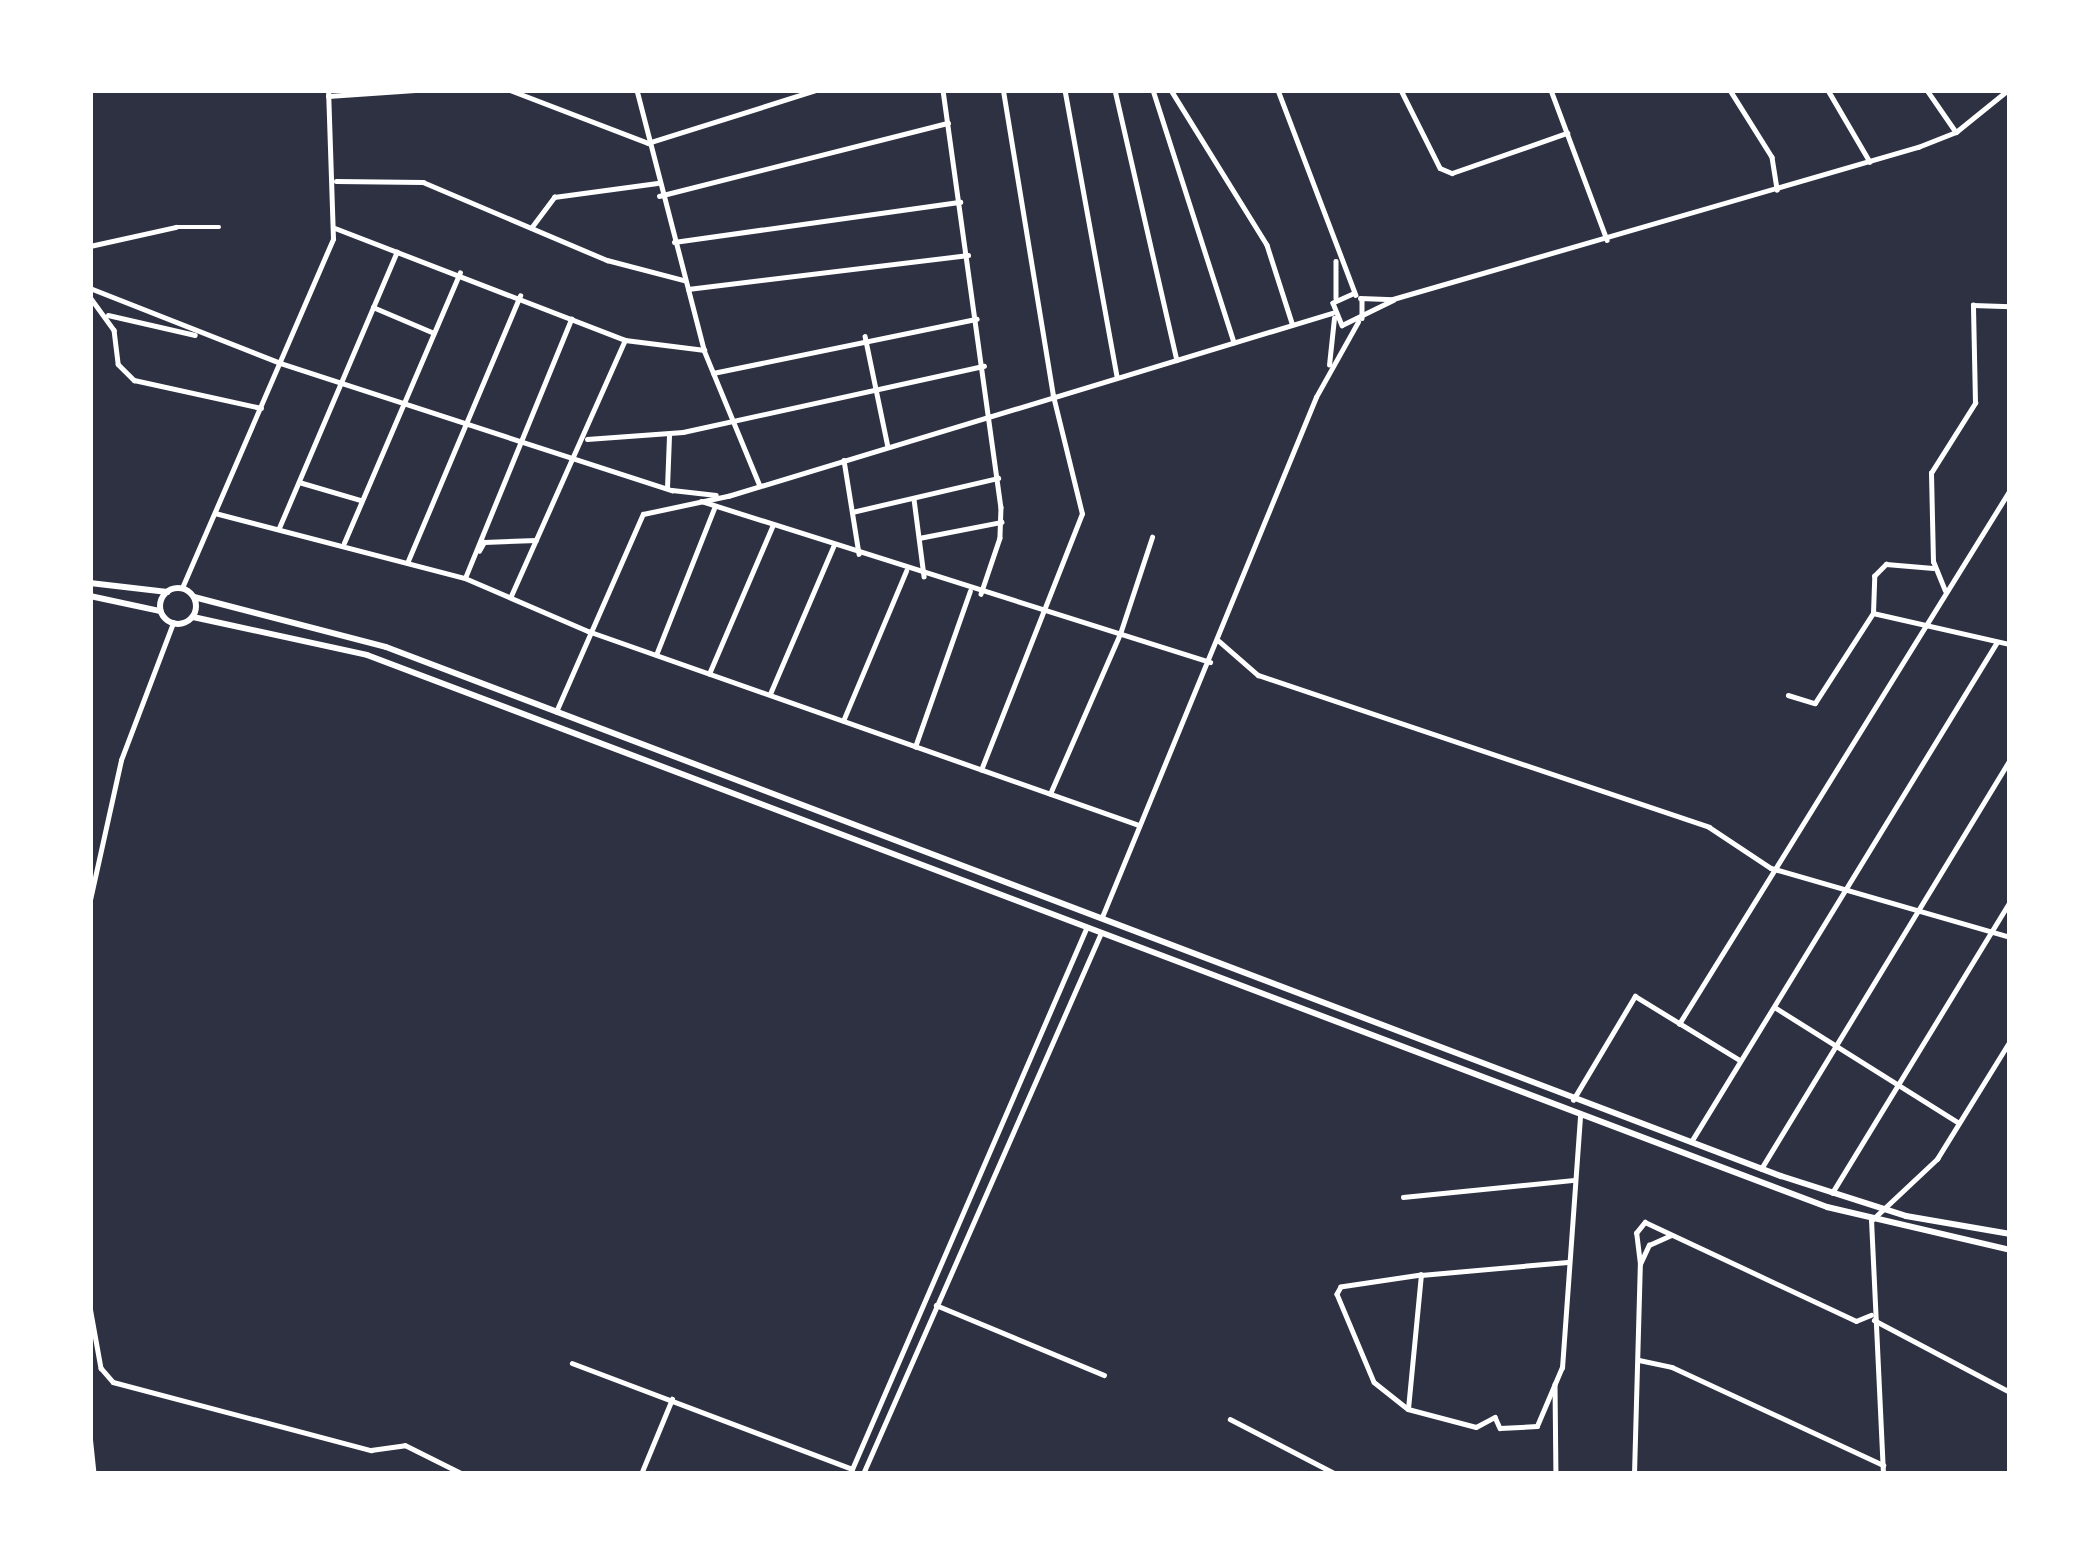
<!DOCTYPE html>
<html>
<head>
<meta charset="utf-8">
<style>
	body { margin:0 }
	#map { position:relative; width:2100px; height:1564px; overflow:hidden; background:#2d3142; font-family:Ubuntu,sans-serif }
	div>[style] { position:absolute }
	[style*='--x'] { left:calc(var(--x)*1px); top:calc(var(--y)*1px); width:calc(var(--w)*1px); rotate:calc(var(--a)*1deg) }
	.minor>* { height:4.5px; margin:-2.25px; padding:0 2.25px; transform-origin:2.25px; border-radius:2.25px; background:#fff }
	.tertiary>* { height:4.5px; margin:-2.25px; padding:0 2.25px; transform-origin:2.25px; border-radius:2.25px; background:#fff }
	.trunk>* { height:6px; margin:-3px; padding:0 3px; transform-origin:3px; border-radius:3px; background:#fff }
	.trunk>.ring { margin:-3px; padding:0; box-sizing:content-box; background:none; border:6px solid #fff; border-radius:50% }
	span { translate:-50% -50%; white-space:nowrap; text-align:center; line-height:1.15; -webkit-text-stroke:10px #fff; paint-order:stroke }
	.frame { position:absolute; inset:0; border:93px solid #fff; pointer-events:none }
</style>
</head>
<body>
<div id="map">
	<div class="minor">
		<i style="--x:510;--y:90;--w:148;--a:21"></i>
		<i style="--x:648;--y:143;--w:176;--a:-17.5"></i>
		<i style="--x:637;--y:90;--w:268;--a:75.5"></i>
		<i style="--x:704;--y:350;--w:147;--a:67.6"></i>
		<i style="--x:943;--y:90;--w:421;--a:82.1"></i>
		<i style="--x:1001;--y:507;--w:31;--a:92"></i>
		<i style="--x:1000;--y:538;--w:59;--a:108.7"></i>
		<i style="--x:1065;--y:90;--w:292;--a:79.7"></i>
		<i style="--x:1115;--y:90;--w:277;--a:77.1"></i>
		<i style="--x:1153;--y:90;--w:265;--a:72.2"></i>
		<i style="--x:1171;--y:90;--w:182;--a:58.2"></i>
		<i style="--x:1267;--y:245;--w:82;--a:72.2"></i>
		<i style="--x:1278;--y:90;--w:219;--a:69.2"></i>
		<i style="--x:1401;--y:90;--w:87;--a:63.4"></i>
		<i style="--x:1440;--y:168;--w:13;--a:23"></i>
		<i style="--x:1452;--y:173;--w:122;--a:-19.2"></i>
		<i style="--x:1551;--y:90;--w:160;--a:69.5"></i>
		<i style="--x:1730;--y:90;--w:79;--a:57.9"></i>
		<i style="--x:1772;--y:157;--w:33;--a:81"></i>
		<i style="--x:1828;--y:90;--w:83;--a:59.7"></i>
		<i style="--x:1927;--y:90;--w:51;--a:55.4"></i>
		<i style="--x:328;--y:96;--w:87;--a:-3.9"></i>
		<i style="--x:336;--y:181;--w:87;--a:0.7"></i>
		<i style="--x:423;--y:182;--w:200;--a:23"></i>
		<i style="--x:607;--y:260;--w:79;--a:14.7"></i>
		<i style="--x:659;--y:196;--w:298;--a:-14.2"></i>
		<i style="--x:335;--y:228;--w:311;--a:21.1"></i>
		<i style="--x:625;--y:340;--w:80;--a:7.2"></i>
		<i style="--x:531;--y:228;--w:39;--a:-53"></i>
		<i style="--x:554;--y:197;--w:104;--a:-7.7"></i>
		<i style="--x:674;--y:242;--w:289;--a:-8"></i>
		<i style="--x:90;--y:246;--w:88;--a:-12.5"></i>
		<i style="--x:176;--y:227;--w:43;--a:0"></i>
		<i style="--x:1336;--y:261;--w:37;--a:90"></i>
		<i style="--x:90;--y:288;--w:204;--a:21.5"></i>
		<i style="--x:280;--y:363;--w:412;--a:18"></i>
		<i style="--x:672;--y:490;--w:44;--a:6.5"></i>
		<i style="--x:688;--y:289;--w:282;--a:-6.9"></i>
		<i style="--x:1353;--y:294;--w:22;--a:156"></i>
		<i style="--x:1333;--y:303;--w:24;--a:68"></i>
		<i style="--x:1342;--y:325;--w:57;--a:-26.1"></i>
		<i style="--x:90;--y:297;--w:41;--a:54"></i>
		<i style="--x:114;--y:330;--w:34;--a:83"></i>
		<i style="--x:118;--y:364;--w:23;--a:45"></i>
		<i style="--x:134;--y:380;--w:130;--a:12.4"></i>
		<i style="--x:1360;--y:298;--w:33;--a:2"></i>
		<i style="--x:1393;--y:299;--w:547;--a:-16.15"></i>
		<i style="--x:1918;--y:147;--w:41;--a:-21.5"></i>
		<i style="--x:1956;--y:132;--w:67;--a:-38.9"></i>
		<i style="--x:1362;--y:301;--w:17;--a:90"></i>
		<i style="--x:373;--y:307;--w:66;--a:23.1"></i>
		<i style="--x:108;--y:315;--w:89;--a:12.9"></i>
		<i style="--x:865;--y:336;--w:113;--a:78.3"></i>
		<i style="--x:1329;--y:365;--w:47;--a:-83.9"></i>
		<i style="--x:713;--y:373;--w:269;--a:-11.6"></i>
		<i style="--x:587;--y:439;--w:96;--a:-4.2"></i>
		<i style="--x:683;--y:432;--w:308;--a:-12.4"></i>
		<i style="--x:844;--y:460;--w:95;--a:80.9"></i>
		<i style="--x:299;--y:482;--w:64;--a:16.4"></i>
		<i style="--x:667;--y:488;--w:53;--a:-87.8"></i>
		<i style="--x:914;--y:499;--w:78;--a:82.6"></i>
		<i style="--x:701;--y:501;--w:534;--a:17.55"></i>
		<i style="--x:852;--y:512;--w:150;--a:-13.1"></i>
		<i style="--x:215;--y:513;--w:258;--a:14.6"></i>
		<i style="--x:465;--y:578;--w:134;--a:23.3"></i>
		<i style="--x:588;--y:631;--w:584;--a:19.4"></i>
		<i style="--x:279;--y:528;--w:300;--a:-66.9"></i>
		<i style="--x:919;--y:538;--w:84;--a:-11"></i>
		<i style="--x:344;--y:543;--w:294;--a:-66.8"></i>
		<i style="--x:479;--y:551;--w:10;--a:-61"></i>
		<i style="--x:484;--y:542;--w:52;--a:-2.2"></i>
		<i style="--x:408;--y:561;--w:288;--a:-67.1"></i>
		<i style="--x:465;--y:578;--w:280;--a:-67.7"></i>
		<i style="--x:1945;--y:591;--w:31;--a:-112"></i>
		<i style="--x:1933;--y:562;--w:89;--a:-91.3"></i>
		<i style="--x:1931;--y:473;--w:83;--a:-57.8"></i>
		<i style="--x:1975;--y:403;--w:98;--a:-91.2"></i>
		<i style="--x:1973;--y:305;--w:37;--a:2"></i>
		<i style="--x:511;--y:596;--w:280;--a:-66"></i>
		<i style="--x:1873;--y:613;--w:140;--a:12.8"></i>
		<i style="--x:1219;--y:641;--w:52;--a:41.1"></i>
		<i style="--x:1258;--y:675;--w:476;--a:18.6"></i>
		<i style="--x:1709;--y:827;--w:74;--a:33.5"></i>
		<i style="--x:1771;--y:868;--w:249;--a:16.1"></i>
		<i style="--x:656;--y:655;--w:160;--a:-68.4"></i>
		<i style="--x:709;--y:674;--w:162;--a:-66.8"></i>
		<i style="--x:770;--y:694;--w:162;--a:-66.8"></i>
		<i style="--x:1788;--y:695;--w:28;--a:17"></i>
		<i style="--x:1815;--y:703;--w:107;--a:-57.2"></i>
		<i style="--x:1873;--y:613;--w:37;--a:-88"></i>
		<i style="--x:1874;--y:576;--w:17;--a:-45"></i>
		<i style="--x:1886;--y:564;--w:47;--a:4.9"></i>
		<i style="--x:556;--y:712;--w:216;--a:-66.3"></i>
		<i style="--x:643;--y:514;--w:87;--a:-12"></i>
		<i style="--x:728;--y:496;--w:631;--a:-16.86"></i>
		<i style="--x:843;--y:721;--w:163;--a:-67.2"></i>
		<i style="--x:915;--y:747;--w:165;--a:-70.6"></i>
		<i style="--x:981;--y:770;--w:275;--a:-68.5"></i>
		<i style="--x:1082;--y:514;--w:122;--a:-103.8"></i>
		<i style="--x:1053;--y:396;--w:310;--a:-99.3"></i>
		<i style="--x:1050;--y:794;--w:175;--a:-66.4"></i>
		<i style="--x:1120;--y:634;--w:102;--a:-71.7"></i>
		<i style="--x:1102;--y:917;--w:562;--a:-67.63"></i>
		<i style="--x:1316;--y:397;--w:86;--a:-60.8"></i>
		<i style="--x:1776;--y:1008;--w:216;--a:32.1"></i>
		<i style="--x:1679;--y:1024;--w:628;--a:-58.21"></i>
		<i style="--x:1573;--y:1100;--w:121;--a:-59.2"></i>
		<i style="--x:1635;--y:996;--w:123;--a:31.4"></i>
		<i style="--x:1691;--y:1142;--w:586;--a:-58.53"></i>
		<i style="--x:1761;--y:1169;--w:480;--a:-58.7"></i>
		<i style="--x:1832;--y:1193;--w:342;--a:-58.6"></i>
		<i style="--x:1403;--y:1197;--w:172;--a:-5.7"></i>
		<i style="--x:1640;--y:1264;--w:31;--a:-97"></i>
		<i style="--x:1636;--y:1233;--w:14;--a:-51"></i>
		<i style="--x:1645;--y:1222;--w:233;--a:25.1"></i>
		<i style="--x:1856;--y:1321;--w:16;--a:-22"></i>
		<i style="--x:1421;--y:1275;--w:81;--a:171.5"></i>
		<i style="--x:1341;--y:1287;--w:8;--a:120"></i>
		<i style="--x:1337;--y:1294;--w:95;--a:67.2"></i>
		<i style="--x:1374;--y:1382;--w:43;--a:38.5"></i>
		<i style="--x:1408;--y:1409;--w:70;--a:14.8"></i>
		<i style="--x:1476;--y:1427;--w:21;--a:-28"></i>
		<i style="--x:1495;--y:1417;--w:12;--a:66"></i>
		<i style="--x:1500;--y:1428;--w:37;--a:-3"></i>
		<i style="--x:1537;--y:1426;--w:64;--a:-67"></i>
		<i style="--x:936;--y:1305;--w:182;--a:22.6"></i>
		<i style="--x:90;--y:1307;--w:62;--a:79.8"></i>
		<i style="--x:101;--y:1368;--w:18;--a:49"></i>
		<i style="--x:113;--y:1382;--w:267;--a:14.8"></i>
		<i style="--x:371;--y:1450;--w:34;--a:-8"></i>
		<i style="--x:405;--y:1445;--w:65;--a:26.6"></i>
		<i style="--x:1874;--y:1320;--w:154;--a:27.9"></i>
		<i style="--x:1639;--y:1360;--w:34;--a:12"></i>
		<i style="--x:1672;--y:1367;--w:233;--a:24.9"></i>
		<i style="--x:572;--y:1363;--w:299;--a:20.7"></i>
		<i style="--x:1562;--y:1368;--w:252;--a:-85.9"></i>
		<i style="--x:1555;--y:1384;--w:90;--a:89.4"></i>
		<i style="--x:1408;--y:1409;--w:135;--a:-84.5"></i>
		<i style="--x:1421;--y:1275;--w:147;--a:-5.1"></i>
		<i style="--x:1230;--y:1419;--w:119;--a:27.4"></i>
		<i style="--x:641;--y:1474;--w:81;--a:-67.5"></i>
		<i style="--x:850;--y:1474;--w:594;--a:-66.59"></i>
		<i style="--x:863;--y:1474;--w:589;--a:-66.26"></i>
		<i style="--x:1634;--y:1474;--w:210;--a:-88.4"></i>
		<i style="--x:1640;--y:1264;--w:21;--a:-65"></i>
		<i style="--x:1649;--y:1245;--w:24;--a:-24"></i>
		<i style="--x:1883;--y:1474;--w:253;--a:-92.7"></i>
		<i style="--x:1871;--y:1221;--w:91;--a:-43.2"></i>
		<i style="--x:1937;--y:1159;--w:139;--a:-58.3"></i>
	</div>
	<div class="tertiary">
		<i style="--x:182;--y:588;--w:380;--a:-66.6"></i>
		<i style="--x:333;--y:239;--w:149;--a:-91.9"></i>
		<i style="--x:90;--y:900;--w:143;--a:-77.5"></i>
		<i style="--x:121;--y:760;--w:147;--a:-69.2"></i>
		<i style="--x:90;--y:1435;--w:39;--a:84"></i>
	</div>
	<div class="trunk">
		<i style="--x:90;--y:583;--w:78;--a:6.7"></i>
		<i class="ring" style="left:160px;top:588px;width:30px;height:30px"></i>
		<i style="--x:90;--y:596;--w:72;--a:12.1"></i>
		<i style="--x:194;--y:597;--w:198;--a:14.6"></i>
		<i style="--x:386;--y:647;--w:1492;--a:20.77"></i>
		<i style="--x:1781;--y:1176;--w:131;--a:17.7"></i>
		<i style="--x:1906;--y:1216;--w:106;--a:9.8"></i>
		<i style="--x:193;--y:617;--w:178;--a:12.3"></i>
		<i style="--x:367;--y:655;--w:1561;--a:20.71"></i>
		<i style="--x:1827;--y:1207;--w:188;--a:13.2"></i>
	</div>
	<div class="frame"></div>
</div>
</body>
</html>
